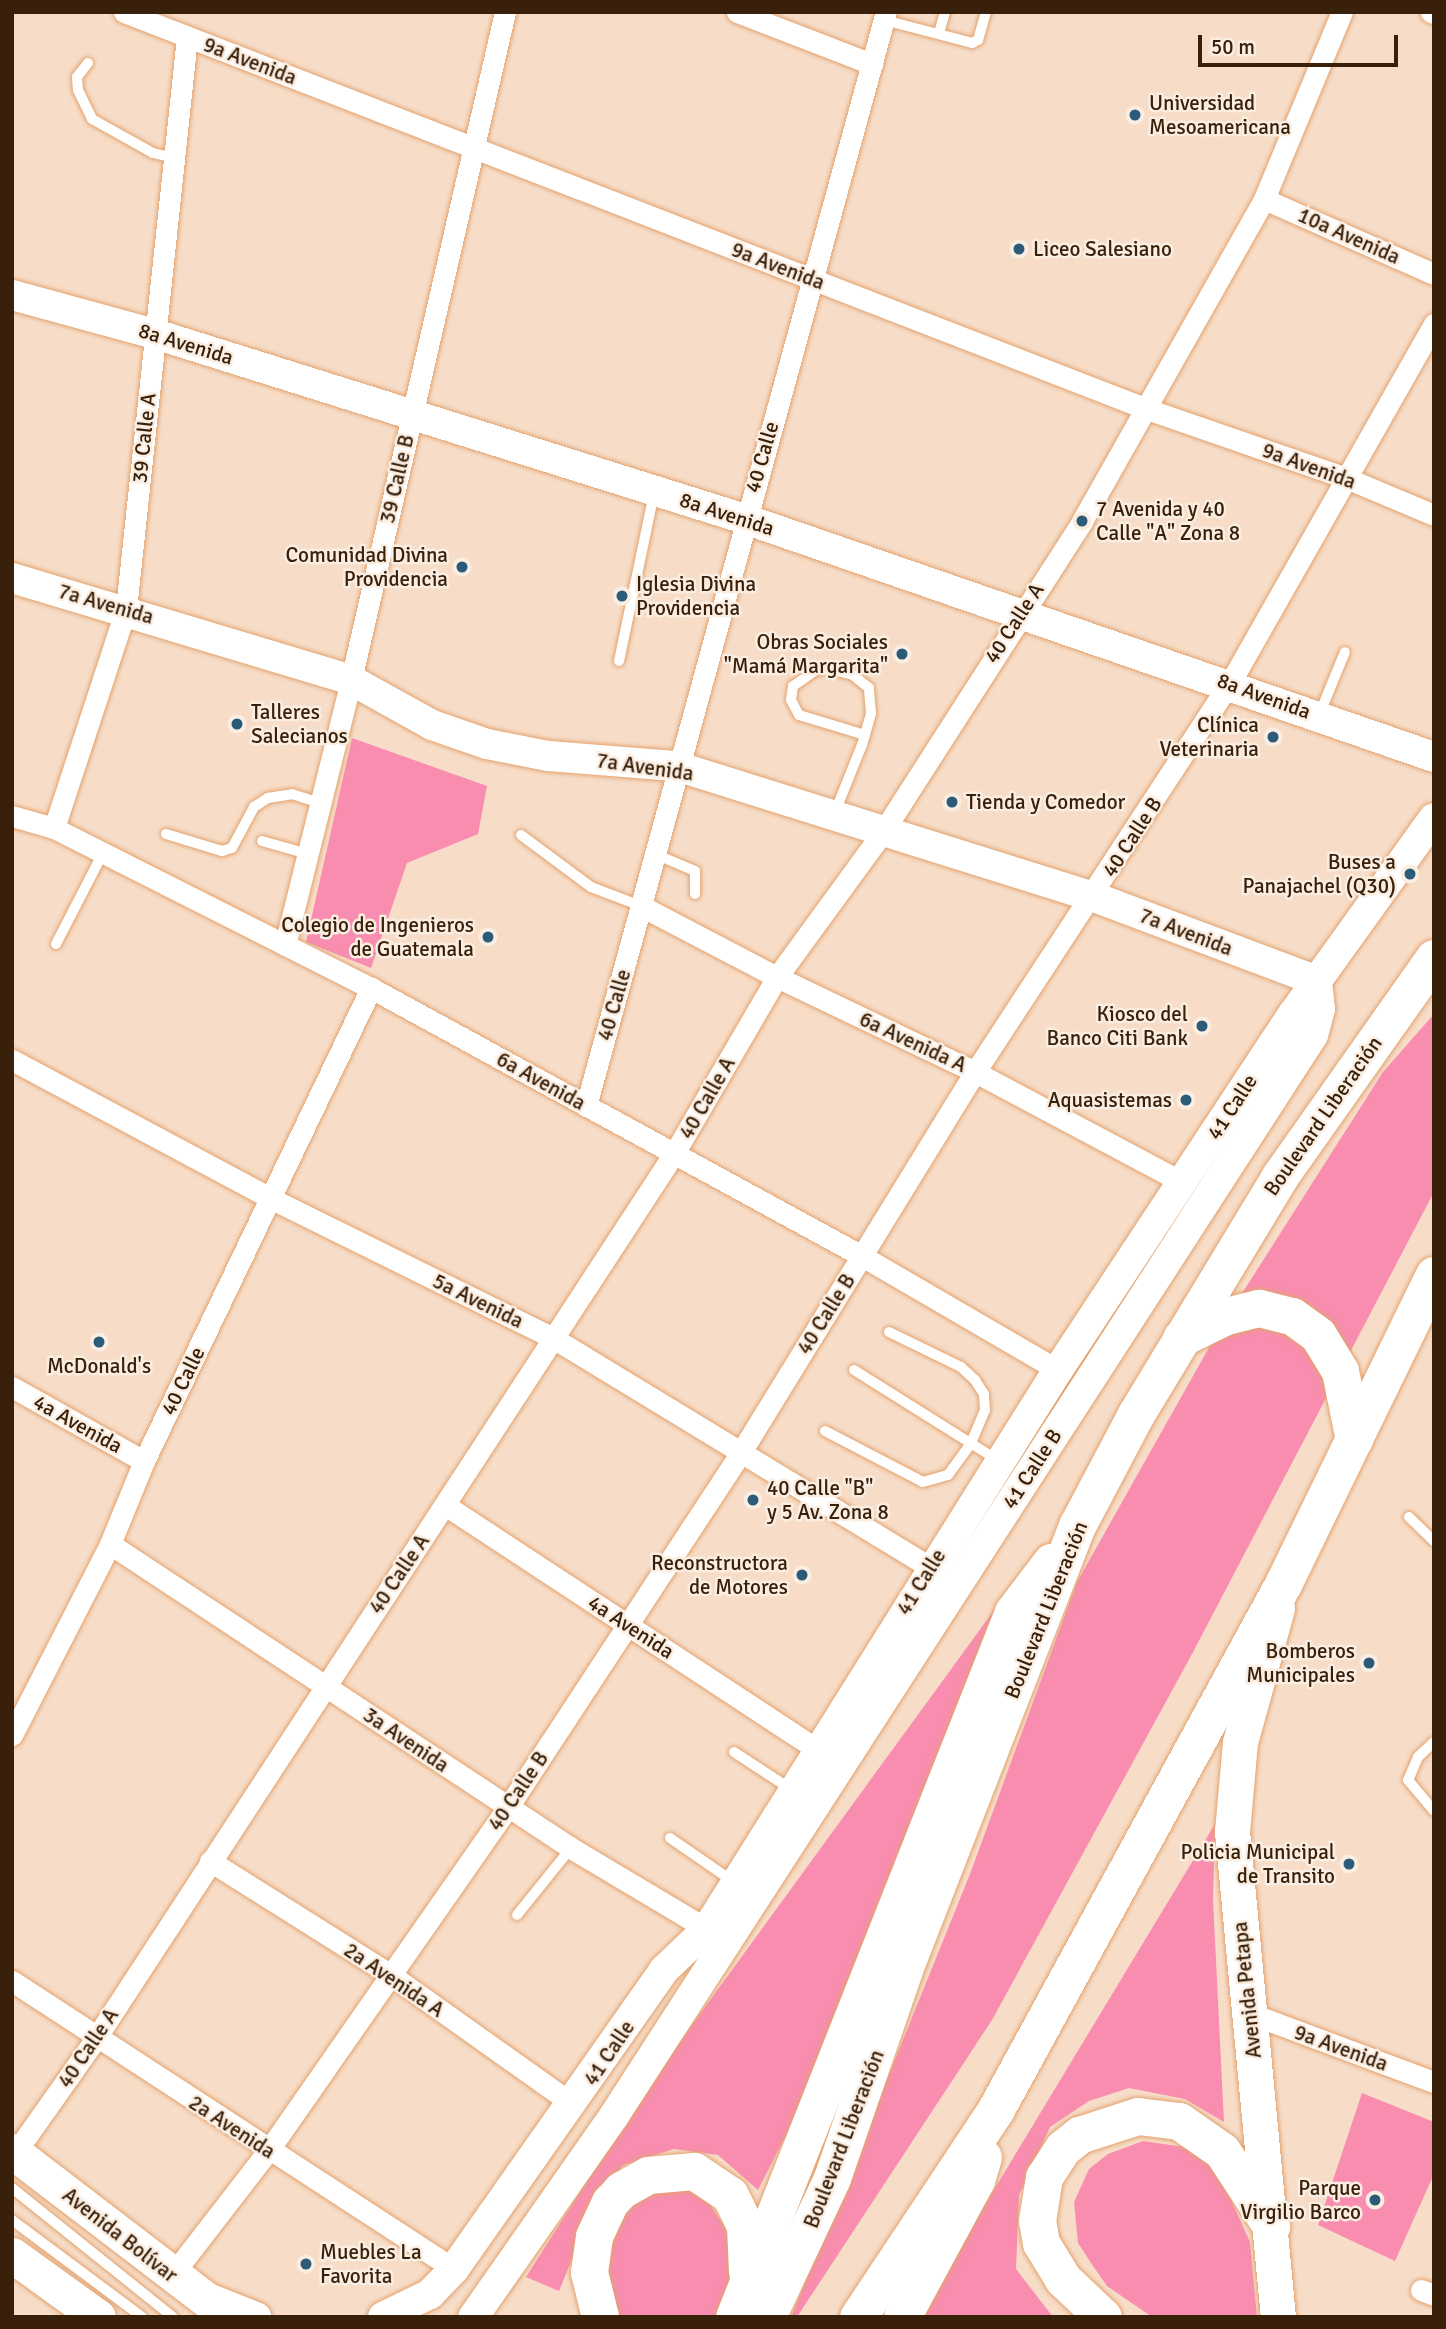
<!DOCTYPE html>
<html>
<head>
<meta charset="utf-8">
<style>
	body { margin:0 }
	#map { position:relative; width:1446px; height:2329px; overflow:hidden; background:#f7ddc8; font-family:Signika,sans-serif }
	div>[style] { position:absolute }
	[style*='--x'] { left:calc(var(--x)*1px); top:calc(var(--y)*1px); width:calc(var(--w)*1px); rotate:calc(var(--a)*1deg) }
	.green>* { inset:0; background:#f88db0 }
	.roads { filter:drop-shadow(0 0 2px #e3a36f) drop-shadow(0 0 2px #e3a36f) }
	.service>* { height:10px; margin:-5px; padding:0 5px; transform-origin:5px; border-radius:5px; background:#fff }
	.minor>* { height:21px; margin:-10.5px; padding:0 10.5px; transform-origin:10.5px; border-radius:10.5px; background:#fff }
	.secondary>* { height:30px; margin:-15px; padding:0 15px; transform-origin:15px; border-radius:15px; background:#fff }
	.primary>* { height:35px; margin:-17.5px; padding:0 17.5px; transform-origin:17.5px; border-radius:17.5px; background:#fff }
	.trunk>* { height:37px; margin:-18.5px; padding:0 18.5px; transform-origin:18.5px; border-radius:18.5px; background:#fff }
	.dots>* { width:19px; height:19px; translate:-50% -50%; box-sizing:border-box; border:4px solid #faede2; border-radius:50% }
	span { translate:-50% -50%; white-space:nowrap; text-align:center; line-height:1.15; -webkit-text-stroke:5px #faede2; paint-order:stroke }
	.street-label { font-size:21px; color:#39200a }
	.poi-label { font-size:21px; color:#39200a }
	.left { translate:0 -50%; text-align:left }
	.right { translate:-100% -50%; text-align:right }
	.frame { position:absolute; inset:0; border:14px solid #39200a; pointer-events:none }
	.scale { position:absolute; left:1198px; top:35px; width:200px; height:32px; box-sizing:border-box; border:4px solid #39200a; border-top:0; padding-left:9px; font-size:21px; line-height:24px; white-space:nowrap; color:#39200a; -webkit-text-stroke:5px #faede2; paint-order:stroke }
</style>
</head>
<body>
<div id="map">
	<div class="green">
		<i style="clip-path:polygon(352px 738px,487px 786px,478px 834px,407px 863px,371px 968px,306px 942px)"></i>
		<i style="clip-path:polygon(1434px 1014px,1434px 1192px,1192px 1654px,992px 2020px,797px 2317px,791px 2317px,970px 1874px,1077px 1582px,1220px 1328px,1383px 1072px)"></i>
		<i style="clip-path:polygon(1008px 1591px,825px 2059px,758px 2190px,718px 2155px,674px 2149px,623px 2165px,594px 2206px,559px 2291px,526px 2277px,646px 2088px)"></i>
		<i style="clip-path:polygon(1215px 1824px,1213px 1900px,1224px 2122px,1185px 2099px,1129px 2088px,1089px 2101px,1050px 2127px,1019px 2195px,1016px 2269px,1053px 2317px,917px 2317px)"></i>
		<i style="clip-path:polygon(1362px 2093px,1434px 2122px,1434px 2174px,1395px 2261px,1318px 2225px)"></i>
		<i style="clip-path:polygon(1143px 2141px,1191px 2148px,1210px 2162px,1222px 2180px,1250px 2242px,1257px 2317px,1152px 2317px,1107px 2286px,1093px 2266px,1078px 2243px,1074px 2202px,1089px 2169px,1108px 2154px)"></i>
		<i style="clip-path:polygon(670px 2183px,702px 2192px,733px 2240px,731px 2280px,718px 2317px,615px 2317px,607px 2294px,607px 2247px,623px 2213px,646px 2193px)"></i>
	</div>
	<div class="roads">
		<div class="service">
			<i style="--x:884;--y:20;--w:91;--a:14.6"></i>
			<i style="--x:972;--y:43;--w:7;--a:-27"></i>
			<i style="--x:978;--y:40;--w:29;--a:-74"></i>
			<i style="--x:939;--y:33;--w:22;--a:-74"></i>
			<i style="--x:88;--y:63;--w:18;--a:128"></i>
			<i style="--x:77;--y:77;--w:13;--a:86"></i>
			<i style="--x:78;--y:90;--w:32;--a:64"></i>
			<i style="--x:92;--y:119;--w:70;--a:29.1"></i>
			<i style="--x:153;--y:153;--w:22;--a:13"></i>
			<i style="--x:619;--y:661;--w:172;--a:-78.2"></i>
			<i style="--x:1319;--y:715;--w:68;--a:-67.6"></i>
			<i style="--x:835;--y:812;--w:72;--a:-68.1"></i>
			<i style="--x:862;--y:745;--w:33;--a:-74"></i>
			<i style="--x:871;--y:713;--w:25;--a:-95"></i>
			<i style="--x:869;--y:688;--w:21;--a:-141"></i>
			<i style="--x:853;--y:675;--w:23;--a:-165"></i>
			<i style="--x:831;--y:669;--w:15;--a:176"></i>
			<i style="--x:816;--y:670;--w:28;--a:145"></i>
			<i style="--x:793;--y:686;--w:14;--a:98"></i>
			<i style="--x:791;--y:700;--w:17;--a:62"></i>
			<i style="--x:799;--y:715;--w:69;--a:16.9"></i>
			<i style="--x:166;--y:834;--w:59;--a:16.9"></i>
			<i style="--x:222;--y:851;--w:10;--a:-17"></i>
			<i style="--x:232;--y:848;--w:47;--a:-61.8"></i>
			<i style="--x:254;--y:807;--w:17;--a:-33"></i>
			<i style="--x:268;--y:798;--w:24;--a:-9"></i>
			<i style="--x:292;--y:794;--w:29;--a:18"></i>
			<i style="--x:521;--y:835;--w:87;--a:36.6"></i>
			<i style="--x:591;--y:887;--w:53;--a:20.8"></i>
			<i style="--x:262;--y:841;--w:48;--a:15.8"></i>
			<i style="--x:655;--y:854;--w:43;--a:23"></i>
			<i style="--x:695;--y:871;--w:23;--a:90"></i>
			<i style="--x:56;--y:944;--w:102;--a:-62.7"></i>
			<i style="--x:854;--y:1370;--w:171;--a:32.1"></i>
			<i style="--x:825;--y:1431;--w:110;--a:27.5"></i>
			<i style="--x:923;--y:1482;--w:26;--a:-16"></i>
			<i style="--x:948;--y:1475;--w:39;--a:-54"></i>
			<i style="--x:971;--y:1443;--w:36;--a:-67"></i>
			<i style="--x:985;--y:1410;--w:16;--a:-94"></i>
			<i style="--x:984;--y:1394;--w:17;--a:-123"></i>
			<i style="--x:975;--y:1380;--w:19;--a:-137"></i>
			<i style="--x:961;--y:1367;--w:80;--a:-154.1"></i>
			<i style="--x:1409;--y:1517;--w:35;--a:44"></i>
			<i style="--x:1434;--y:1742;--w:22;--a:137"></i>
			<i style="--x:1418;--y:1757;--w:25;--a:113"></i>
			<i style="--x:1408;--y:1780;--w:40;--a:50"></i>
			<i style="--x:734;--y:1752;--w:69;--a:33.2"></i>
			<i style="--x:670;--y:1838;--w:78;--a:34.5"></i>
			<i style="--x:517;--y:1915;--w:86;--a:-51.1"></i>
			<i style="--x:12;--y:2188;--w:206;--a:38.7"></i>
			<i style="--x:12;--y:2220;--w:162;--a:36.7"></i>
		</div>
		<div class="minor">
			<i style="--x:124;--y:12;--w:1097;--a:21.21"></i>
			<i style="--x:1147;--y:409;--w:211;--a:19.1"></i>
			<i style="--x:1346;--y:478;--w:95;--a:22.8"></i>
			<i style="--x:737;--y:12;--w:145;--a:21.1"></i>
			<i style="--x:1431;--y:12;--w:3;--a:18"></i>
			<i style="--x:1264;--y:199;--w:186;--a:23.8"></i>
			<i style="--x:12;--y:816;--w:44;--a:15.9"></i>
			<i style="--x:54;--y:828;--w:355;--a:26.8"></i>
			<i style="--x:371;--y:988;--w:559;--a:28.63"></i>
			<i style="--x:862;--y:1256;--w:227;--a:30.2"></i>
			<i style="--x:54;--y:828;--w:231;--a:-71.8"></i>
			<i style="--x:126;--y:609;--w:575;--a:-83.91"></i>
			<i style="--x:641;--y:906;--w:153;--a:27.6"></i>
			<i style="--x:777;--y:977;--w:220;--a:25.6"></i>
			<i style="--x:975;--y:1072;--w:234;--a:28"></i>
			<i style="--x:285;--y:945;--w:273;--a:-76"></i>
			<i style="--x:351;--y:680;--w:686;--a:-77.02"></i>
			<i style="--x:12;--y:1060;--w:295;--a:28.1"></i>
			<i style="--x:272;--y:1199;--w:313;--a:26.3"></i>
			<i style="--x:553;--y:1338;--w:441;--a:31.3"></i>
			<i style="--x:586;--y:1106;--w:1134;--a:-74.67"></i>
			<i style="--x:12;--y:1387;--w:151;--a:29.3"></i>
			<i style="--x:445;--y:1505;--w:445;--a:33.3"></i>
			<i style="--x:110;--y:1544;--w:552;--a:33.4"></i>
			<i style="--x:571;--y:1848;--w:158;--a:30.8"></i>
			<i style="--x:12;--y:1735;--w:215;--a:-62.8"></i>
			<i style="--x:110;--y:1544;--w:90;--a:-67.7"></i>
			<i style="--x:144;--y:1461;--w:525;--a:-64.36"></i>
			<i style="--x:210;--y:1861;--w:214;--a:32.2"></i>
			<i style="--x:391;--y:1975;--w:224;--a:35.4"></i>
			<i style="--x:12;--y:1981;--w:528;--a:33.09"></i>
			<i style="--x:1249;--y:2013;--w:197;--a:20.5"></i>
			<i style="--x:15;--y:2153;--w:141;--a:-54.8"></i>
			<i style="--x:96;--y:2038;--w:1058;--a:-56.84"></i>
			<i style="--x:675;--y:1152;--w:203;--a:-59.8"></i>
			<i style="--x:777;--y:977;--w:182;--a:-53.9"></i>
			<i style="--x:884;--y:830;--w:367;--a:-57.3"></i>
			<i style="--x:1082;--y:521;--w:370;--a:-60.5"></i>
			<i style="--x:1264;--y:199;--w:203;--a:-67.4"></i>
			<i style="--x:172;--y:2275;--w:157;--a:-52.3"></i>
			<i style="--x:268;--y:2151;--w:419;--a:-55.1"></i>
			<i style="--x:508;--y:1807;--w:425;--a:-56.7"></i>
			<i style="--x:741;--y:1452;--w:446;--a:-58.4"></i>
			<i style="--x:975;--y:1072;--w:465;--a:-56.8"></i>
			<i style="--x:1230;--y:683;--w:413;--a:-60.4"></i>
			<i style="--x:1421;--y:2290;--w:14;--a:21"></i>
		</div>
		<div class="secondary">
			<i style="--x:12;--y:295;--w:148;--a:15.3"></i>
			<i style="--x:155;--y:334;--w:618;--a:17.41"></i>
			<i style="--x:745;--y:519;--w:729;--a:19.06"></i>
			<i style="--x:12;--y:578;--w:354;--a:16.7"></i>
			<i style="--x:351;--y:680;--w:93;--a:29.1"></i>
			<i style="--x:432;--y:725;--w:58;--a:19.1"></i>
			<i style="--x:487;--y:744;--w:62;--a:11.1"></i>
			<i style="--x:548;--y:756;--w:128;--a:4.5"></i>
			<i style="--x:676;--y:766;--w:438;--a:17.4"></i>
			<i style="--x:1094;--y:897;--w:238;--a:20.6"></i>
			<i style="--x:1317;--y:981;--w:28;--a:84"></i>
			<i style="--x:1320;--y:1009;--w:27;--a:105"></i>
			<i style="--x:1313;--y:1035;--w:1287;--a:122.89"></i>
			<i style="--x:614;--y:2116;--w:246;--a:125"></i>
			<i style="--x:208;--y:2298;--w:52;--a:21.6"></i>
			<i style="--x:383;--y:2317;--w:52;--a:-26.1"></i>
			<i style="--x:430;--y:2294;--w:35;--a:-46"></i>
			<i style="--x:454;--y:2269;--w:365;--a:-54.9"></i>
			<i style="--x:664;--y:1970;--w:59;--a:-43.6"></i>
			<i style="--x:707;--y:1929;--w:660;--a:-57.88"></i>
			<i style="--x:1058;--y:1370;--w:427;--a:-56.6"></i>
			<i style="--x:1293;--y:1014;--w:241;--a:-54.3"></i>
		</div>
		<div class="primary">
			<i style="--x:1277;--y:1608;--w:139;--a:105.4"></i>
			<i style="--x:1240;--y:1742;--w:89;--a:95.1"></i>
			<i style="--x:1232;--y:1831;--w:488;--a:84.6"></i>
			<i style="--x:12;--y:2151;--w:273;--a:37.4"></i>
			<i style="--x:12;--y:2255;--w:106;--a:35.8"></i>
		</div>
		<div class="trunk">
			<i style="--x:1181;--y:1338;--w:50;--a:-26.1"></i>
			<i style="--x:1226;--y:1316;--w:34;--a:-14"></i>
			<i style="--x:1259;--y:1308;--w:34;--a:14"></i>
			<i style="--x:1292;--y:1316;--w:32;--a:36"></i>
			<i style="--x:1318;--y:1335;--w:42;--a:58.6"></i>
			<i style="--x:1340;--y:1371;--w:70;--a:78.5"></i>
			<i style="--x:600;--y:2317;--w:46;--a:-103.7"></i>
			<i style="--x:589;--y:2272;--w:36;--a:-82"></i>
			<i style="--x:594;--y:2236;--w:38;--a:-65"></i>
			<i style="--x:610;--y:2202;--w:16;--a:-47"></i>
			<i style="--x:621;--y:2190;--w:31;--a:-29"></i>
			<i style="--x:648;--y:2175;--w:46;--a:-5"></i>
			<i style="--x:694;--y:2171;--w:43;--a:33.7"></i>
			<i style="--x:730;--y:2195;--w:34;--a:64"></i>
			<i style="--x:745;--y:2226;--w:45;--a:87.5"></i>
			<i style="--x:734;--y:2317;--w:758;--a:-68.41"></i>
			<i style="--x:1013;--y:1612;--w:63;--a:-52.8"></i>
			<i style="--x:767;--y:2317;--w:153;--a:-64.9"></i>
			<i style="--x:832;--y:2178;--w:232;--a:-70.9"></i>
			<i style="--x:908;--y:1959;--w:467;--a:-68.7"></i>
			<i style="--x:1078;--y:1524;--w:124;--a:-62.2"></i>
			<i style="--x:1136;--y:1414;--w:278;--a:-58.8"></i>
			<i style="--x:1280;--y:1176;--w:267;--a:-54.8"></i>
			<i style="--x:858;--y:2317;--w:250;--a:-56.4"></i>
			<i style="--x:996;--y:2109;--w:598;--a:-61.34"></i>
			<i style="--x:1283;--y:1584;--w:344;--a:-64"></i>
			<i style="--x:902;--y:2317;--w:156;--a:-61.6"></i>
			<i style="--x:976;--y:2180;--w:24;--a:-73"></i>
			<i style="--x:1103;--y:2317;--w:55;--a:-136.5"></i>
			<i style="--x:1063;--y:2279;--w:42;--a:-121.4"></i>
			<i style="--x:1041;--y:2243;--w:22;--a:-100"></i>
			<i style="--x:1037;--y:2221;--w:45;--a:-81"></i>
			<i style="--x:1044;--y:2177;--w:35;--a:-57"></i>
			<i style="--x:1063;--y:2148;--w:21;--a:-39"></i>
			<i style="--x:1079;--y:2135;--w:62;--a:-17.9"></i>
			<i style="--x:1138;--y:2116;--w:41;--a:7"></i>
			<i style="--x:1179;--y:2121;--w:52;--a:34.9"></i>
			<i style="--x:1222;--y:2151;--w:90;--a:56.8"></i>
		</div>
	</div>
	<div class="dots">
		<i style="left:1135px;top:115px;background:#2c5b7a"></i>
		<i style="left:1019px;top:249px;background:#2c5b7a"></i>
		<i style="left:1082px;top:521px;background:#2c5b7a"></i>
		<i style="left:462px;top:567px;background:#2c5b7a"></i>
		<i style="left:622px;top:596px;background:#2c5b7a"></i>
		<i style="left:902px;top:654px;background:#2c5b7a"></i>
		<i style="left:237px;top:724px;background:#2c5b7a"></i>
		<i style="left:1273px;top:737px;background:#2c5b7a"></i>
		<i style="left:952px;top:802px;background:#2c5b7a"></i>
		<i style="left:1410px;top:874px;background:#2c5b7a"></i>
		<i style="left:488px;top:937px;background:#2c5b7a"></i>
		<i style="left:1202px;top:1026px;background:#2c5b7a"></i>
		<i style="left:1186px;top:1100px;background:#2c5b7a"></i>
		<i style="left:99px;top:1342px;background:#2c5b7a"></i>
		<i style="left:753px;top:1500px;background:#2c5b7a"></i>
		<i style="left:802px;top:1575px;background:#2c5b7a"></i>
		<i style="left:1369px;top:1663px;background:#2c5b7a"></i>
		<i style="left:1349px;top:1864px;background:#2c5b7a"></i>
		<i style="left:1375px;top:2200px;background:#2c5b7a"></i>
		<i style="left:306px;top:2264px;background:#2c5b7a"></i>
	</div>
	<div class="street-label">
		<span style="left:250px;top:61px;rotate:21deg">9a Avenida</span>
		<span style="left:1349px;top:236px;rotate:24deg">10a Avenida</span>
		<span style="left:778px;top:266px;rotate:21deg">9a Avenida</span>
		<span style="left:186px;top:344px;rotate:17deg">8a Avenida</span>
		<span style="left:144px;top:438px;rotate:-84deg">39 Calle A</span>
		<span style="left:762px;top:457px;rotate:-74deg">40 Calle</span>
		<span style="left:1309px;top:466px;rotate:20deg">9a Avenida</span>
		<span style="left:397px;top:479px;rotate:-77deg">39 Calle B</span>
		<span style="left:727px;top:514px;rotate:18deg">8a Avenida</span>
		<span style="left:106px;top:604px;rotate:16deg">7a Avenida</span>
		<span style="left:1014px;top:623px;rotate:-57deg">40 Calle A</span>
		<span style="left:1264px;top:696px;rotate:20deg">8a Avenida</span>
		<span style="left:645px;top:767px;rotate:8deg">7a Avenida</span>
		<span style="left:1132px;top:837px;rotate:-57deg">40 Calle B</span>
		<span style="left:1186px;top:932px;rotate:21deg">7a Avenida</span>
		<span style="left:614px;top:1005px;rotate:-74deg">40 Calle</span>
		<span style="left:913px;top:1042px;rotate:25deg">6a Avenida A</span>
		<span style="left:541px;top:1081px;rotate:29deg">6a Avenida</span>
		<span style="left:707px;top:1098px;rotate:-60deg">40 Calle A</span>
		<span style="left:1232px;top:1107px;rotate:-57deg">41 Calle</span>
		<span style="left:1323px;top:1116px;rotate:-55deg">Boulevard Liberación</span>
		<span style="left:478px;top:1301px;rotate:26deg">5a Avenida</span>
		<span style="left:826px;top:1314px;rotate:-58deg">40 Calle B</span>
		<span style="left:183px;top:1381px;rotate:-64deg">40 Calle</span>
		<span style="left:78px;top:1424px;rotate:29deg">4a Avenida</span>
		<span style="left:1032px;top:1469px;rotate:-57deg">41 Calle B</span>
		<span style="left:399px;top:1574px;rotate:-56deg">40 Calle A</span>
		<span style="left:921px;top:1582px;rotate:-58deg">41 Calle</span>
		<span style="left:1046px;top:1610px;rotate:-68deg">Boulevard Liberación</span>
		<span style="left:631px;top:1627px;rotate:33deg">4a Avenida</span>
		<span style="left:406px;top:1740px;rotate:34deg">3a Avenida</span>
		<span style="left:518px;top:1791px;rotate:-56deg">40 Calle B</span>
		<span style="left:394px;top:1980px;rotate:34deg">2a Avenida A</span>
		<span style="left:1247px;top:1990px;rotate:-96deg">Avenida Petapa</span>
		<span style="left:88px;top:2048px;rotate:-56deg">40 Calle A</span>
		<span style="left:1341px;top:2048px;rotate:20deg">9a Avenida</span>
		<span style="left:609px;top:2053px;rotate:-56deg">41 Calle</span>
		<span style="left:232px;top:2127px;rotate:33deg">2a Avenida</span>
		<span style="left:844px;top:2139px;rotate:-69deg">Boulevard Liberación</span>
		<span style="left:120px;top:2235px;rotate:38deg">Avenida Bolívar</span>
	</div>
	<div class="poi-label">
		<span class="left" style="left:1149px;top:115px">Universidad<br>Mesoamericana</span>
		<span class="left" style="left:1033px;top:249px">Liceo Salesiano</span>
		<span class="left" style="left:1096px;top:521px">7 Avenida y 40<br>Calle "A" Zona 8</span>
		<span class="right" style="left:448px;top:567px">Comunidad Divina<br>Providencia</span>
		<span class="left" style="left:636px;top:596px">Iglesia Divina<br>Providencia</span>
		<span class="right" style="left:888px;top:654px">Obras Sociales<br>"Mamá Margarita"</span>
		<span class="left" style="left:251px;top:724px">Talleres<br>Salecianos</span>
		<span class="right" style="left:1259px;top:737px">Clínica<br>Veterinaria</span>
		<span class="left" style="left:966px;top:802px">Tienda y Comedor</span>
		<span class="right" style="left:1396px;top:874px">Buses a<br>Panajachel (Q30)</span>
		<span class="right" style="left:474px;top:937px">Colegio de Ingenieros<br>de Guatemala</span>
		<span class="right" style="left:1188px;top:1026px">Kiosco del<br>Banco Citi Bank</span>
		<span class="right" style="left:1172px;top:1100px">Aquasistemas</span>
		<span style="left:99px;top:1366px">McDonald's</span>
		<span class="left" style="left:767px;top:1500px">40 Calle "B"<br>y 5 Av. Zona 8</span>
		<span class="right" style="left:788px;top:1575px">Reconstructora<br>de Motores</span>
		<span class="right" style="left:1355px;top:1663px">Bomberos<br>Municipales</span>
		<span class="right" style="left:1335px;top:1864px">Policia Municipal<br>de Transito</span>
		<span class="right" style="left:1361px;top:2200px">Parque<br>Virgilio Barco</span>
		<span class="left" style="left:320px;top:2264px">Muebles La<br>Favorita</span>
	</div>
	<div class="frame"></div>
	<div class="scale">50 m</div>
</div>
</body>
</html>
